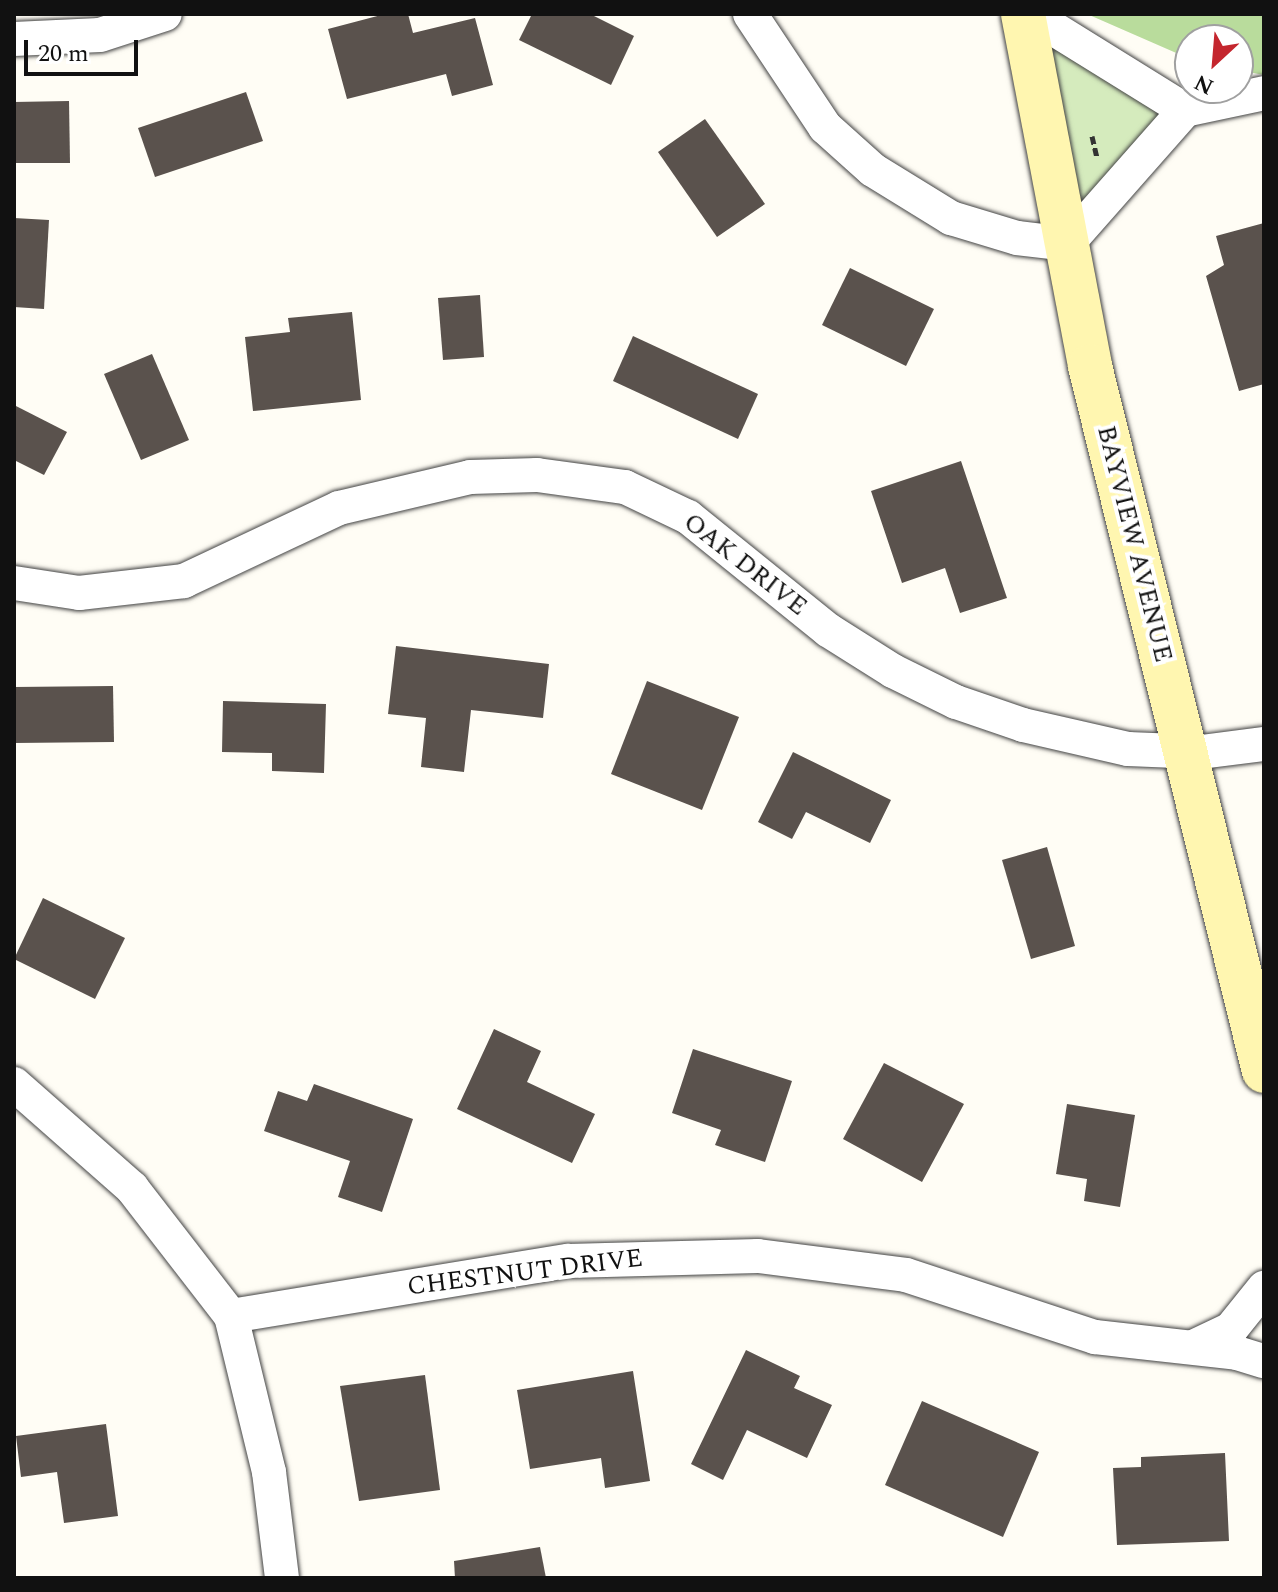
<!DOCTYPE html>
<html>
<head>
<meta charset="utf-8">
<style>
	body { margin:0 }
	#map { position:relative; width:1278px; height:1592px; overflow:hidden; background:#fffdf5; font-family:Spectral,serif }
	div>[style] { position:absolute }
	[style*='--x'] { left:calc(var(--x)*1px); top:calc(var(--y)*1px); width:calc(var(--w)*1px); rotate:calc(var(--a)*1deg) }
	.green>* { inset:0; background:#d5ebbd }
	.forest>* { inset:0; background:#b9dc9c }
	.building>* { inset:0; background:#5a524d }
	.path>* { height:5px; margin-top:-2.5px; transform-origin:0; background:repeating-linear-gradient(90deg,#333 0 8px,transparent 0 12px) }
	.roads { filter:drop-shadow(0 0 2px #444) drop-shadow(0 0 2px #444) }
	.street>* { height:34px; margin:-17px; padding:0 17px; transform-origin:17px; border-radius:17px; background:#fff }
	.secondary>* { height:44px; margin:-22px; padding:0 22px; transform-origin:22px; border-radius:22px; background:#fff6b0 }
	span { translate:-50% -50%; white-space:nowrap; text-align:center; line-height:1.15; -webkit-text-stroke:8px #fff; paint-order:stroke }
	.street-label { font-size:26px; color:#111 }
	.frame { position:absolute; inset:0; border:16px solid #111; pointer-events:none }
	.north { position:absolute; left:1174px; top:24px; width:80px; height:80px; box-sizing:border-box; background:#fff; border:2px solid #a0a0a0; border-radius:50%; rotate:206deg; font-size:22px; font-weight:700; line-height:32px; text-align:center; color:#111 }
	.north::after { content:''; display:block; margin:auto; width:28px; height:36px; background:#c4262e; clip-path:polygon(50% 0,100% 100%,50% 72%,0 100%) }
	.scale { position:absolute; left:24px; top:40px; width:114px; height:36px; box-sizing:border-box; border:4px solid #111; border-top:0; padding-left:10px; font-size:24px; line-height:28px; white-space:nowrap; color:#111; -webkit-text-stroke:6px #fff; paint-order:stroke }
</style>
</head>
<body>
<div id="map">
	<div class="green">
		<i style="clip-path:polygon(1032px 22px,1176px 112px,1071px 227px)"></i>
	</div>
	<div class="forest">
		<i style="clip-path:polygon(1087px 14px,1264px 14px,1264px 75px,1238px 70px,1238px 40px,1190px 40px,1190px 59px)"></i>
	</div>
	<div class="building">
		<i style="clip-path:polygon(385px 14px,408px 14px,413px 33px,475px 18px,493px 85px,452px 96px,446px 74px,347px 99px,328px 29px)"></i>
		<i style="clip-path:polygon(532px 14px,590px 14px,634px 36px,611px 85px,519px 40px)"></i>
		<i style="clip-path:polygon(246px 92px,263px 141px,155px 177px,138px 128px)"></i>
		<i style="clip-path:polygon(69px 101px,70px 163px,14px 163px,14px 102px)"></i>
		<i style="clip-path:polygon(705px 119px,765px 204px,717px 237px,658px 152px)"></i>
		<i style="clip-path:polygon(14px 218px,49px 220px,44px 309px,14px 307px)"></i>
		<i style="clip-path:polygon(1264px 223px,1264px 384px,1239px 391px,1206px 276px,1224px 265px,1216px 236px)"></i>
		<i style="clip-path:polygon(850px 268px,934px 309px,906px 366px,822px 325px)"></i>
		<i style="clip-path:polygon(480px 295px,484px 357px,443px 360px,438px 298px)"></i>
		<i style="clip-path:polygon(352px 312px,361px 400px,253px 411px,245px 337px,290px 332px,288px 318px)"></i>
		<i style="clip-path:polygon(633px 336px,758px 394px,738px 439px,613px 381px)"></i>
		<i style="clip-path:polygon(152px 354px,189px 440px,141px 460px,104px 374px)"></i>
		<i style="clip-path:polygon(14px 405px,67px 432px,44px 475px,14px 460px)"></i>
		<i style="clip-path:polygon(961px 461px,1007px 598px,960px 613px,945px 568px,902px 583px,871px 491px)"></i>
		<i style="clip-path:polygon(396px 646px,549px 664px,543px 718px,471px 710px,464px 772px,421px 767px,426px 718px,388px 714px)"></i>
		<i style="clip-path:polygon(647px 681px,739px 717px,702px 810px,611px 774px)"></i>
		<i style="clip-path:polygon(113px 686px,114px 742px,14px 743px,14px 687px)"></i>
		<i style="clip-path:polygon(223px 701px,326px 704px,324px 773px,272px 771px,272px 753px,222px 752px)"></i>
		<i style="clip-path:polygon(793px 752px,891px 800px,870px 843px,806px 812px,792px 839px,758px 822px)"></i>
		<i style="clip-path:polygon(1047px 847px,1075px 946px,1031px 959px,1002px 860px)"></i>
		<i style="clip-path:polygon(43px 898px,125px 938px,95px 999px,14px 959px)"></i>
		<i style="clip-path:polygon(494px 1029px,541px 1051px,527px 1082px,595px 1114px,572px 1163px,457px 1109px)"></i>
		<i style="clip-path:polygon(693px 1049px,792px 1081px,765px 1162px,715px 1145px,721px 1130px,672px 1113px)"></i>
		<i style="clip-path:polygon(884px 1063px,964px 1104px,922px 1182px,843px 1139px)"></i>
		<i style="clip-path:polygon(314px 1084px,413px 1119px,382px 1212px,338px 1197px,350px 1161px,264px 1131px,278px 1091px,307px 1101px)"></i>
		<i style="clip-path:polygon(1067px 1104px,1135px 1115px,1120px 1207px,1084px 1201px,1087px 1179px,1056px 1174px)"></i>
		<i style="clip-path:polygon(746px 1350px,800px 1376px,794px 1388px,832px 1405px,807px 1458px,747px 1430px,723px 1480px,691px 1464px)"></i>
		<i style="clip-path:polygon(633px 1371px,650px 1481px,605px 1488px,601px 1458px,530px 1469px,517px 1390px)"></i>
		<i style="clip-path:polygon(425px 1375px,440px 1490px,359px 1501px,340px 1386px)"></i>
		<i style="clip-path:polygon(922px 1401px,1039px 1452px,1003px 1537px,885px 1485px)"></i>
		<i style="clip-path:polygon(106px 1424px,118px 1516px,64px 1523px,57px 1472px,21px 1477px,16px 1436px)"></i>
		<i style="clip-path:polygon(1225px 1453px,1229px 1541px,1117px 1545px,1113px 1468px,1141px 1467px,1141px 1457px)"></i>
		<i style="clip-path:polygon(540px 1547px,546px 1578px,455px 1578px,454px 1561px)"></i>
	</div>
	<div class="path">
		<i style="--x:1092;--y:136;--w:22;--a:77"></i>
	</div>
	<div class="roads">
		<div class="street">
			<i style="--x:750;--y:14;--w:136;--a:56.4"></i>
			<i style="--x:825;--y:127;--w:64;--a:41.9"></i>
			<i style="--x:873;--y:170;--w:92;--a:31.6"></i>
			<i style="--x:951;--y:218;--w:69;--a:16.9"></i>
			<i style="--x:1017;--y:238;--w:50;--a:6.8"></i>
			<i style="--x:1067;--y:244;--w:179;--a:-48.6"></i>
			<i style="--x:1185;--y:110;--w:81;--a:-12.1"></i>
			<i style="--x:1030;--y:14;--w:182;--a:31.8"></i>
			<i style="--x:14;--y:39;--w:86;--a:-2.7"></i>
			<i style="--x:100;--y:35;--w:68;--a:-17.9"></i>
			<i style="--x:14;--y:583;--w:66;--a:8.7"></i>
			<i style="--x:79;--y:593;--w:106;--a:-6.5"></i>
			<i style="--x:184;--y:581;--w:171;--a:-25.2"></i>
			<i style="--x:339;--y:508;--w:135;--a:-13.3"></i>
			<i style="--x:470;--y:477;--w:67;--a:-1.7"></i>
			<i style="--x:537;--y:475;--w:89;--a:7.8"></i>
			<i style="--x:625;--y:487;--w:70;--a:25.5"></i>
			<i style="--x:688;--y:517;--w:180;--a:38.9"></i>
			<i style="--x:828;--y:630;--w:77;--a:32.2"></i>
			<i style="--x:893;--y:671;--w:70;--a:26.2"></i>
			<i style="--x:956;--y:702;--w:71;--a:18.9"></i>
			<i style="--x:1023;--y:725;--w:108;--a:12.9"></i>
			<i style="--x:1128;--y:749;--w:73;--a:2.4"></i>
			<i style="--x:1201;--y:752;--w:64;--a:-7.2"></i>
			<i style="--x:14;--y:1084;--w:157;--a:41.4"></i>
			<i style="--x:132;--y:1188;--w:162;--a:52.3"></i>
			<i style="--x:231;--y:1316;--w:161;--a:76.3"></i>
			<i style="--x:269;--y:1472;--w:107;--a:83"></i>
			<i style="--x:231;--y:1316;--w:341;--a:-9.3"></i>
			<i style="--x:568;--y:1261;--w:190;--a:-1.5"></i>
			<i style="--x:758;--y:1256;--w:149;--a:7.3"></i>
			<i style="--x:906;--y:1275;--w:199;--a:18.2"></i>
			<i style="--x:1095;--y:1337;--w:143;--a:6.4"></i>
			<i style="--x:1237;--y:1353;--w:28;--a:17"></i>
			<i style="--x:1193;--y:1347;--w:42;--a:-25.3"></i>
			<i style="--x:1231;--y:1329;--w:53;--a:-51.2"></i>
		</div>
		<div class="secondary">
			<i style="--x:1023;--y:14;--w:358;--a:79.2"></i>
			<i style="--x:1090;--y:366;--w:726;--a:76.14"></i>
		</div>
	</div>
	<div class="street-label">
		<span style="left:1134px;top:544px;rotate:76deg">BAYVIEW AVENUE</span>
		<span style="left:745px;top:565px;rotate:38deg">OAK DRIVE</span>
		<span style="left:525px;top:1273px;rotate:-7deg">CHESTNUT DRIVE</span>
	</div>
	<div class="frame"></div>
	<div class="north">N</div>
	<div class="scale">20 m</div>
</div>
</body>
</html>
